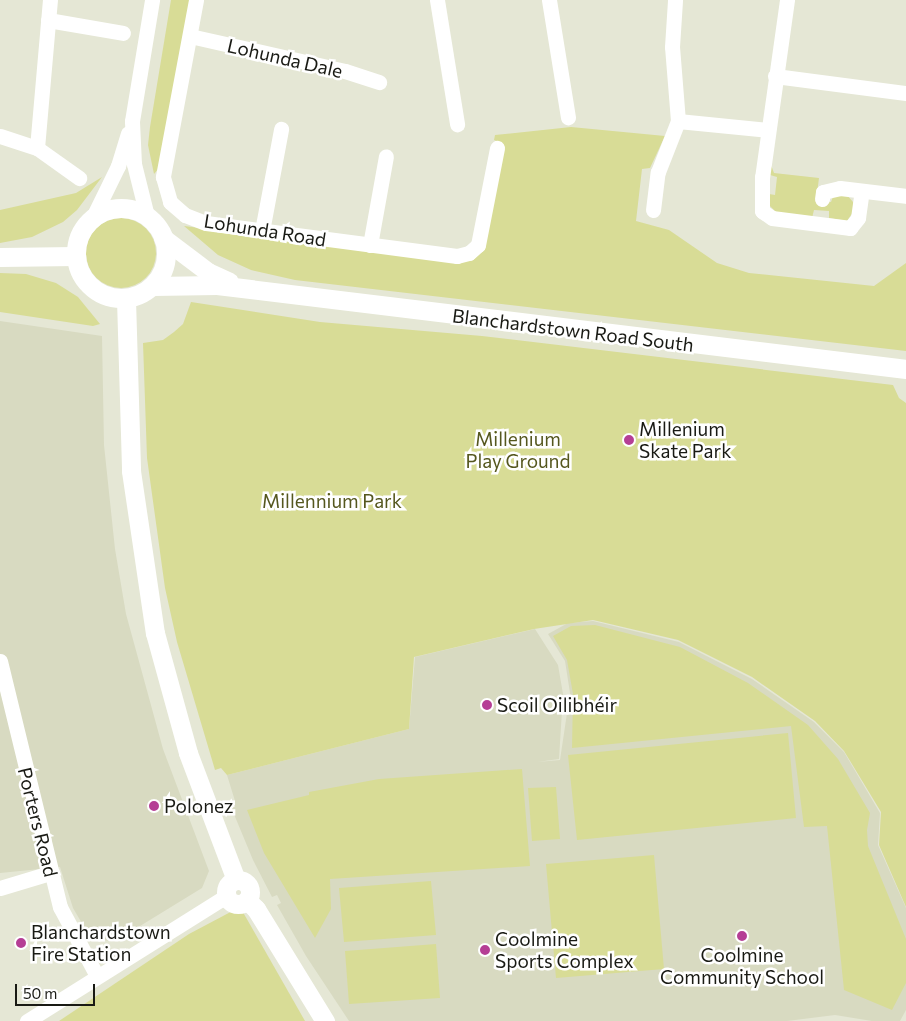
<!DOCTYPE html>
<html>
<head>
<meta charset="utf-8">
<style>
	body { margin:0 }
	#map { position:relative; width:906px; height:1021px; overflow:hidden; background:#e5e7d5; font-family:Commissioner,sans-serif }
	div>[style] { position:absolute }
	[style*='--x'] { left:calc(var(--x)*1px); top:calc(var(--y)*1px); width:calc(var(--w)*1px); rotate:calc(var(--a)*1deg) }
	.built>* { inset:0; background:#d8dac1 }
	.green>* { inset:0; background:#d8dc96 }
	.round { border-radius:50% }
	.minor>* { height:15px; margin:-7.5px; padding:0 7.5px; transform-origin:7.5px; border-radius:7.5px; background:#fff }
	.major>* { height:19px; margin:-9.5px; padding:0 9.5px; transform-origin:9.5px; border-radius:9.5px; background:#fff }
	.major>.ring { margin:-9.5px; padding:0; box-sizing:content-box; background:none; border:19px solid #fff; border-radius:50% }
	.dots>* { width:14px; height:14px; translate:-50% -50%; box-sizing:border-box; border:2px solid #fff; border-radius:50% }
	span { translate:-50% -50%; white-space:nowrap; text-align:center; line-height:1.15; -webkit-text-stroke:5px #fff; paint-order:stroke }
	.street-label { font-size:19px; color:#191a14 }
	.poi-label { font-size:19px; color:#191a14 }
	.left { translate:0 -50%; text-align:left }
	.park-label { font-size:19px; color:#55571e }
	.scale { position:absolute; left:15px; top:984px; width:80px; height:22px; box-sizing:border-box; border:2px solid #191a14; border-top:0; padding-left:6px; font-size:15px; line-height:18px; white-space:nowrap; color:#191a14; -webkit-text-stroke:4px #fff; paint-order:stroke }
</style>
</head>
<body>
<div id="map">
	<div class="built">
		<i style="clip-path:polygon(0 321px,102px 336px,104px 445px,115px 549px,126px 614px,163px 749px,209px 871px,202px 888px,114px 942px,90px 937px,73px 908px,60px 867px,0 873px)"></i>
		<i style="clip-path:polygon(593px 621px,679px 642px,752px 679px,814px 722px,844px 752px,880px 813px,878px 845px,906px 908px,906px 1010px,900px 1021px,872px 1021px,835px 1015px,787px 1021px,349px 1021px,306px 956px,277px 905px,281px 903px,277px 895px,272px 897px,253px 860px,231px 807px,235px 801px,227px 775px,409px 729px,415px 657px,535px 629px,558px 665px,563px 694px,559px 759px,537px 762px,560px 760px,570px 693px,565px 661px,548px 634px,568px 623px)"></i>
	</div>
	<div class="green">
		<i style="clip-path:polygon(171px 0,190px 0,159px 168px,154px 174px,148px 145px,150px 127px)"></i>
		<i style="clip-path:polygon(571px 127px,665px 136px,650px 168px,642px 169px,636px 221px,669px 230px,717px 263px,749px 273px,874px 286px,906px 263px,906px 351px,295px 280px,251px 270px,218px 255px,184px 226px,466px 260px,500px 165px,503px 144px,494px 140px,495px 135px)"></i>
		<i style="clip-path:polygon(771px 165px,774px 173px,819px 178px,816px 201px,831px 202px,834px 194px,847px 195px,853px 202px,853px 212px,847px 221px,829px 218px,829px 211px,814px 210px,812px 218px,776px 212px,769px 205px,769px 194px,775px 195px,777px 177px,770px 175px)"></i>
		<i style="clip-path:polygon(102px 177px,77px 210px,63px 222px,32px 237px,0 243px,0 210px,76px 193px)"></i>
		<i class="round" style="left:86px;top:218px;width:70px;height:70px"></i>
		<i style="clip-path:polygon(0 273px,26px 274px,56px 283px,78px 297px,100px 324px,93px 326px,0 312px)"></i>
		<i style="clip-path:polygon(191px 302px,320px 322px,482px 336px,893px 385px,899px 398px,906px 403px,906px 907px,879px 845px,881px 812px,844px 751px,815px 721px,752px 677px,678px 640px,593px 620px,534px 629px,414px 657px,409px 729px,227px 775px,221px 768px,215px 770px,177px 642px,165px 588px,147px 458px,143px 343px,163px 340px,174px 332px,183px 324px)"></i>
		<i style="clip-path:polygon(595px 625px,680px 647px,748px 683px,808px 725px,838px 759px,870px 813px,867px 830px,868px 846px,906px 939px,906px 983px,892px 1010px,844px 990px,827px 826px,804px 827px,791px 726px,572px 748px,573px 694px,567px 660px,553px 636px,571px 626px)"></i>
		<i style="clip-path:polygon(788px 733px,796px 818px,577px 840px,568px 755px)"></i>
		<i style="clip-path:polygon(522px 769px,530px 866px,330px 879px,331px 909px,315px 938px,264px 853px,247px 810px,309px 795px,309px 792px,379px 779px)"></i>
		<i style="clip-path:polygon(556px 787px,560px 839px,532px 841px,528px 788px)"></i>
		<i style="clip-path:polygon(654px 855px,664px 969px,556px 978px,546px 864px)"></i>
		<i style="clip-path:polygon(431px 881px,436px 935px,344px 942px,339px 888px)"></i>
		<i style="clip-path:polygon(240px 907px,305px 1021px,59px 1021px,189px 934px)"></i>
		<i style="clip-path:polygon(436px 944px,440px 998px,349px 1004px,345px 951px)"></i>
	</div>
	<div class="minor">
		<i style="--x:196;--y:0;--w:180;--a:100.6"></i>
		<i style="--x:163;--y:177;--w:26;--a:74"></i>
		<i style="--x:170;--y:202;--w:20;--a:41"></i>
		<i style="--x:185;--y:215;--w:22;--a:21"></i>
		<i style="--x:206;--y:223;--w:253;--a:7.5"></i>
		<i style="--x:457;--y:256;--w:12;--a:-14"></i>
		<i style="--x:469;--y:253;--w:12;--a:-42"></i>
		<i style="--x:478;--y:245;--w:99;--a:-78.9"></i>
		<i style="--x:437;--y:0;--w:126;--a:80.8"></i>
		<i style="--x:549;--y:0;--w:119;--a:80.8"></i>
		<i style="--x:787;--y:0;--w:179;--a:98"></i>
		<i style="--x:762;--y:177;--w:34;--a:90"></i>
		<i style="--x:762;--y:211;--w:12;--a:35"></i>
		<i style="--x:772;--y:218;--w:79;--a:7.3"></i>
		<i style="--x:850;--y:228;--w:13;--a:-51"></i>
		<i style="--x:858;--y:218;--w:27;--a:-82"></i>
		<i style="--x:48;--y:20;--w:76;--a:9.8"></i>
		<i style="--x:190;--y:36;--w:159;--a:12.7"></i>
		<i style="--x:345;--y:71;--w:36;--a:18"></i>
		<i style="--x:775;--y:76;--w:132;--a:7.4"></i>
		<i style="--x:678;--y:121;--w:90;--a:5.7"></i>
		<i style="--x:0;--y:136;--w:39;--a:18"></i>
		<i style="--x:37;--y:148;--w:52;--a:35.5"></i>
		<i style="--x:37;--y:148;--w:149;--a:-85"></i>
		<i style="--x:822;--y:199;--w:7;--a:-82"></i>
		<i style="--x:823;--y:192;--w:17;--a:-13"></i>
		<i style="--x:840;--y:188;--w:66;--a:6.9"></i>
		<i style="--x:653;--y:210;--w:38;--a:-83"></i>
		<i style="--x:658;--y:172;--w:55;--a:-68.6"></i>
		<i style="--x:678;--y:121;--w:74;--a:-94.6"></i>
		<i style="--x:672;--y:47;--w:47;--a:-86.3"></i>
		<i style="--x:147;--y:216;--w:54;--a:-104"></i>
		<i style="--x:134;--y:164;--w:43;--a:-92.7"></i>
		<i style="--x:132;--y:121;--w:123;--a:-80.6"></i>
		<i style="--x:93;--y:217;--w:57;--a:-63.9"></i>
		<i style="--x:118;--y:166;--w:34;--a:-73"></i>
		<i style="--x:262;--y:231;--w:104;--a:-79.4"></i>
		<i style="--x:370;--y:245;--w:90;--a:-79.8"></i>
		<i style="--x:0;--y:661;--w:253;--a:76.3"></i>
		<i style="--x:60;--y:907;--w:78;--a:61.8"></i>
		<i style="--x:0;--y:888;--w:52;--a:-16.7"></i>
		<i style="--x:27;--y:1021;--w:235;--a:-32.1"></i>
	</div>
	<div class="major">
		<i class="ring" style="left:76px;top:208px;width:71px;height:71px"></i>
		<i style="--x:163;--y:238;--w:56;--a:37.1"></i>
		<i style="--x:208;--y:272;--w:23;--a:25"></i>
		<i style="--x:0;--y:257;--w:75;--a:-0.8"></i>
		<i style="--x:153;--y:286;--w:64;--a:-0.9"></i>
		<i style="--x:217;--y:285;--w:694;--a:6.95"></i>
		<i style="--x:126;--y:299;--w:172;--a:88.3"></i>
		<i style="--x:131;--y:471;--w:164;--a:81.6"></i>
		<i style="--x:155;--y:633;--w:124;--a:74.6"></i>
		<i style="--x:188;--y:753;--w:136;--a:69.3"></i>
		<i class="ring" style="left:226px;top:880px;width:5px;height:5px"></i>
		<i style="--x:247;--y:900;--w:13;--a:45"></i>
		<i style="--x:256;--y:909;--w:132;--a:58.4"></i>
	</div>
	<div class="dots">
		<i style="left:629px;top:440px;background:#b53e95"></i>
		<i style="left:487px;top:705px;background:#b53e95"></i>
		<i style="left:154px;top:806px;background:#b53e95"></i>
		<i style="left:742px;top:936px;background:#b53e95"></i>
		<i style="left:21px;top:943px;background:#b53e95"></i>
		<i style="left:485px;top:950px;background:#b53e95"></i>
	</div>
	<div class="street-label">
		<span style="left:285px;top:58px;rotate:13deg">Lohunda Dale</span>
		<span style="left:265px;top:230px;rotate:9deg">Lohunda Road</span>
		<span style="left:573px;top:330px;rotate:7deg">Blanchardstown Road South</span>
		<span style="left:38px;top:822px;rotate:76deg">Porters Road</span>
	</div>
	<div class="poi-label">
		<span class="left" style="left:639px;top:440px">Millenium<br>Skate Park</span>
		<span class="left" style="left:497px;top:705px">Scoil Oilibhéir</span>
		<span class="left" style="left:164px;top:806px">Polonez</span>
		<span class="left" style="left:31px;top:943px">Blanchardstown<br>Fire Station</span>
		<span class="left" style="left:495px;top:950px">Coolmine<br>Sports Complex</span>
		<span style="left:742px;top:966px">Coolmine<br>Community School</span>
	</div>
	<div class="park-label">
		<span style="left:518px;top:450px">Millenium<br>Play Ground</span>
		<span style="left:332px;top:501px">Millennium Park</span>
	</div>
	<div class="scale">50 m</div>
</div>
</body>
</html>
